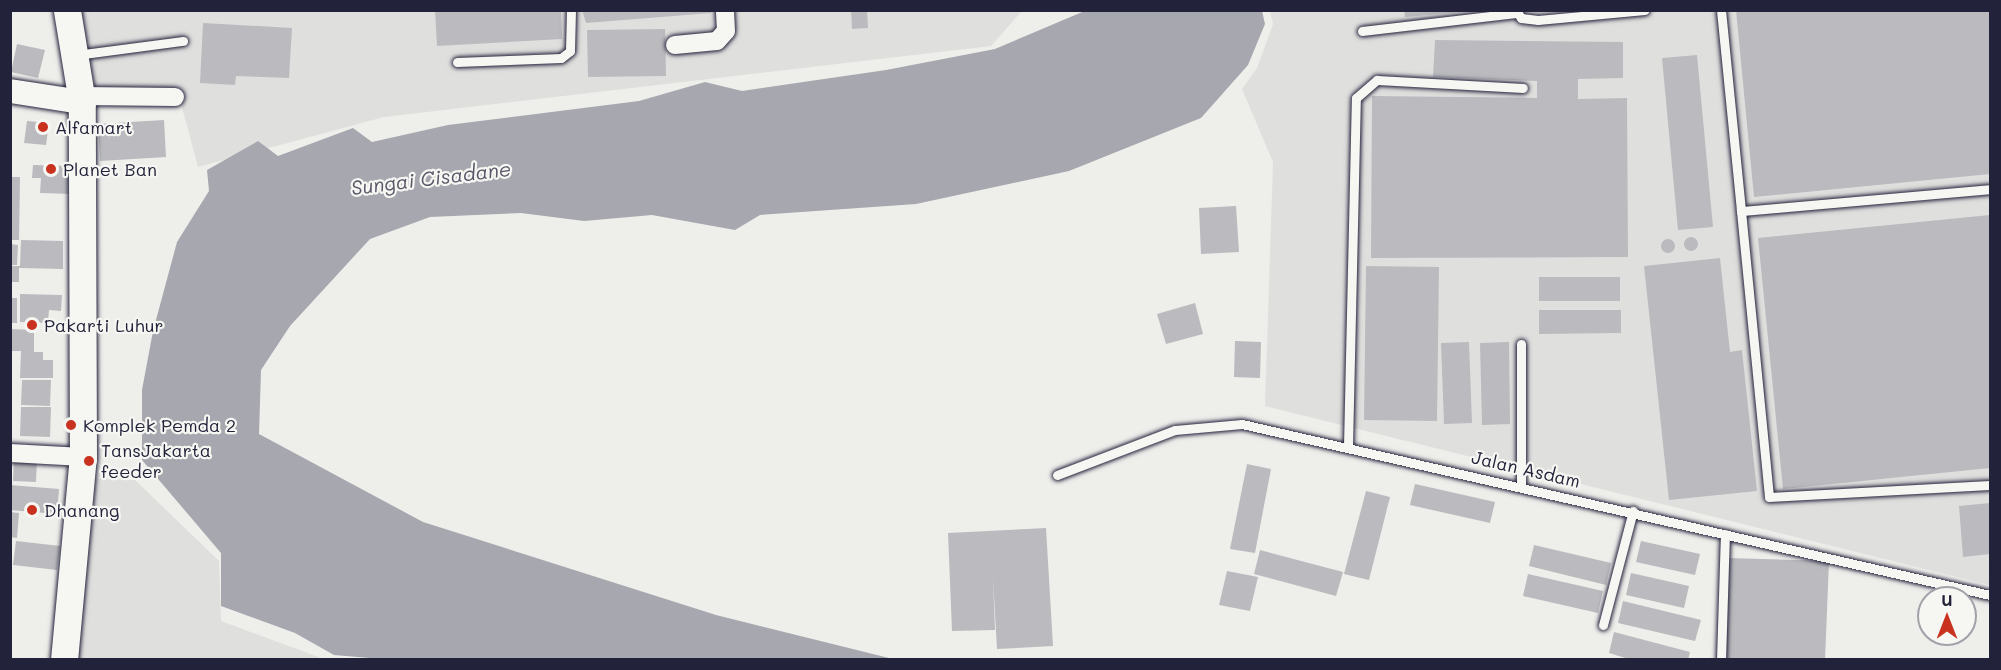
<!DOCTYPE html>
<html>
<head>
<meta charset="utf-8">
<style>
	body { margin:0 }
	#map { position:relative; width:2001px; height:670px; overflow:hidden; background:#eeeeeb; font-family:Mali,sans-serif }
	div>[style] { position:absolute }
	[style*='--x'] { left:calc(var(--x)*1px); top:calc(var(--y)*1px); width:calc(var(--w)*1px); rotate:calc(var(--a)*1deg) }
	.built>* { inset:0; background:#dfdfde }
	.water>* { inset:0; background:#a7a7af }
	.building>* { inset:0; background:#bbbbbf }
	.round { border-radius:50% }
	.roads { filter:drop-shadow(0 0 2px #22223b) drop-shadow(0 0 2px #22223b) }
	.lane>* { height:9px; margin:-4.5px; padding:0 4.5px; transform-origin:4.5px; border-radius:4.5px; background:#f6f6f2 }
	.street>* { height:18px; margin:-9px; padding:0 9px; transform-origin:9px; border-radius:9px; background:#f6f6f2 }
	.secondary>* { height:24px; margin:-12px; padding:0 12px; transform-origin:12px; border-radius:12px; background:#f6f6f2 }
	.primary>* { height:27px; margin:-13.5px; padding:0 13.5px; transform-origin:13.5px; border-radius:13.5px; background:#f6f6f2 }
	.dots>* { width:16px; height:16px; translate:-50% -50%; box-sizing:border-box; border:3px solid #f6f6f2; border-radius:50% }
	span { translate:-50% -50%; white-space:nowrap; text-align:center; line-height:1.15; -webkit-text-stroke:4.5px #f6f6f2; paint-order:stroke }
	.poi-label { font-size:18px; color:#22223b }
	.left { translate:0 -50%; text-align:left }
	.street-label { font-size:18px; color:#22223b }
	.water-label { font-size:20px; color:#575769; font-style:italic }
	.frame { position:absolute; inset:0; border:12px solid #22223b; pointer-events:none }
	.north { position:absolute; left:1917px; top:586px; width:60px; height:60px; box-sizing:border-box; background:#f6f6f2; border:2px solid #a1a1a9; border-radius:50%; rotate:0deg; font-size:16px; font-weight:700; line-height:24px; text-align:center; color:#22223b }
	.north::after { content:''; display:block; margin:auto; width:21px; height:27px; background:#c8321e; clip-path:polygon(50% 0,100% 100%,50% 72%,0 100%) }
</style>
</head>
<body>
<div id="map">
	<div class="built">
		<i style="clip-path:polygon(81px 11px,1022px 11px,991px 46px,384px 117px,198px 167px,180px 100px,95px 98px)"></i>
		<i style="clip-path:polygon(1270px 11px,1990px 11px,1990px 585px,1265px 406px,1273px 162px,1242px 89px,1257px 68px,1273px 24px)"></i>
		<i style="clip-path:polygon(86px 478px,135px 480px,219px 561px,221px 621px,324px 659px,77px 660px)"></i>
	</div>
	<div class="water">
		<i style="clip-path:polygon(1087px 10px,1262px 11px,1265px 24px,1248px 65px,1201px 118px,1069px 171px,916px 204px,760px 215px,735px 230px,652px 215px,584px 221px,521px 213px,430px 217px,370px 239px,290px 326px,261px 370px,259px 434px,423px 522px,716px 615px,893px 659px,382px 659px,334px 655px,295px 633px,221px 606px,221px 553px,142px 460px,142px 390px,153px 331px,177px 242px,209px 191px,207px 170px,258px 141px,278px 156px,353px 128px,372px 142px,448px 125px,639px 101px,705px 82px,742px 91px,886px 70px,995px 49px)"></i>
	</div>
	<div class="building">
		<i style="clip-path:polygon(435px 10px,561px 10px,562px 39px,437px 46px)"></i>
		<i style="clip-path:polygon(582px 10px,711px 10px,711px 13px,586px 23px)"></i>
		<i style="clip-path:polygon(851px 10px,867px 10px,868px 28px,852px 29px)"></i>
		<i style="clip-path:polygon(1404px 10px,1459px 10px,1459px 12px,1405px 17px)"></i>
		<i style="clip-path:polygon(1736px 10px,1990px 10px,1990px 174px,1754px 197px)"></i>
		<i style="clip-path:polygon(203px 23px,292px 28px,289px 78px,236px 76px,235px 85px,200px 83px)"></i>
		<i style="clip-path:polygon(665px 29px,666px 76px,588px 77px,587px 30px)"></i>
		<i style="clip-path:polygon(1435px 40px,1623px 42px,1623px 78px,1578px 79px,1578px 99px,1627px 98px,1628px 257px,1371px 258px,1372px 96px,1537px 98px,1537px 81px,1433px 77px)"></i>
		<i style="clip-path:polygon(17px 44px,45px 50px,38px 78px,11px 72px)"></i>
		<i style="clip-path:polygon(1697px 55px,1713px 227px,1678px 230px,1662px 58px)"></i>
		<i style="clip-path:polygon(164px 120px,166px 157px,100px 161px,98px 124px)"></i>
		<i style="clip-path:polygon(27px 121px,49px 123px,46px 145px,24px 143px)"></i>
		<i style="clip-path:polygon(33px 165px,73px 166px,73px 194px,40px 193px,41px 178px,32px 178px)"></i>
		<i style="clip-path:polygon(10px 177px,20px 177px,19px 240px,10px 240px)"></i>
		<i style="clip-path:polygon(1236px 206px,1239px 252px,1201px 254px,1199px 208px)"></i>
		<i style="clip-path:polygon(1990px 215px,1990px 468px,1783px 489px,1758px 238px)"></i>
		<i class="round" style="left:1684px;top:237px;width:14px;height:14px"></i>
		<i class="round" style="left:1661px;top:239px;width:14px;height:14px"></i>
		<i style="clip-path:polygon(21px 240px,63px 241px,63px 269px,19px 268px,19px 282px,10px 282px,10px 266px,20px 266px)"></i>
		<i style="clip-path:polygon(10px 244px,18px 245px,17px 265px,10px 265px)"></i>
		<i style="clip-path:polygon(1720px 258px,1730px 352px,1742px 350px,1757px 491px,1669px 500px,1644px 266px)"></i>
		<i style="clip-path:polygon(1366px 266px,1439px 267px,1437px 421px,1364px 420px)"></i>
		<i style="clip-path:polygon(1539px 277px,1620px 277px,1620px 301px,1539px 301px)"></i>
		<i style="clip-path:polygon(20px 294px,62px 295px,61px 311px,49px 310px,48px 323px,20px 322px)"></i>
		<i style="clip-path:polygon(10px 298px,17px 298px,17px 323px,10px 323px)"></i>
		<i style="clip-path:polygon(1195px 303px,1203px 334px,1166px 344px,1157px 314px)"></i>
		<i style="clip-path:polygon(1539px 310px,1621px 310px,1621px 333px,1539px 334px)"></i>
		<i style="clip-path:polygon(10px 329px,34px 330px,34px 352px,43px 352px,43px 360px,53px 360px,53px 378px,20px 378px,21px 351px,10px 351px)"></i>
		<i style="clip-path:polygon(1235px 341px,1261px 342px,1260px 378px,1234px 377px)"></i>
		<i style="clip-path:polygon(1469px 342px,1472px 423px,1444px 424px,1441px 343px)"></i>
		<i style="clip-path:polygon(1509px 342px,1510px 424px,1482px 425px,1480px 343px)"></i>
		<i style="clip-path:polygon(22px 380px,51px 380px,50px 406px,21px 405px)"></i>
		<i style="clip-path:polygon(21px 407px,51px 407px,50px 437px,20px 436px)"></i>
		<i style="clip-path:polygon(14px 457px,37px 458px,36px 482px,13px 481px)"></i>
		<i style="clip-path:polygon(1247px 464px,1271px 469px,1255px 553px,1230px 549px)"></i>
		<i style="clip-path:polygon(1415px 484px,1495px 502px,1490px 523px,1410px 505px)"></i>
		<i style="clip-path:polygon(10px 485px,59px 489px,57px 514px,10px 510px)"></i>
		<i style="clip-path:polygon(1366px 491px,1390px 497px,1369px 580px,1344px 574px)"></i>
		<i style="clip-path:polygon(1990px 503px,1990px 554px,1963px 557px,1959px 506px)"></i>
		<i style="clip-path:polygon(10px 512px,19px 513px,17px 538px,10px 537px)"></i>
		<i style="clip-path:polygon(1046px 528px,1053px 646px,997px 649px,993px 578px,995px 630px,952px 631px,948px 533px)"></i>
		<i style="clip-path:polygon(16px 541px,60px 546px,57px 570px,13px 565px)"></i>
		<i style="clip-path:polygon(1641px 541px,1700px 554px,1695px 575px,1636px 562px)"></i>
		<i style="clip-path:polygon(1534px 545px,1611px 563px,1606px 585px,1529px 566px)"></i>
		<i style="clip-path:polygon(1260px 550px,1343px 572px,1336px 596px,1254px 574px)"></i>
		<i style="clip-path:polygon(1727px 558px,1829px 561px,1825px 660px,1724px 660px)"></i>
		<i style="clip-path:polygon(1227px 571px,1258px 577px,1250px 611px,1219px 605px)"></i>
		<i style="clip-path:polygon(1631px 573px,1689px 586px,1684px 608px,1626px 595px)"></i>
		<i style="clip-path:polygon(1528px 574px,1603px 591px,1598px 613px,1523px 596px)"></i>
		<i style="clip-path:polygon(1623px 601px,1701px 620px,1695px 641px,1618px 623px)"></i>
		<i style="clip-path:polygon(1614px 632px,1690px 652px,1688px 660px,1632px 660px,1609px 653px)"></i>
	</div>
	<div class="roads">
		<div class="lane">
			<i style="--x:1516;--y:10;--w:9;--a:58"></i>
			<i style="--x:1521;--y:18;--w:17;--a:7"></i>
			<i style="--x:1538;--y:20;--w:107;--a:-5.3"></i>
			<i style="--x:1721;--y:10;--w:202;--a:84.3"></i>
			<i style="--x:1741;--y:211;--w:250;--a:-5"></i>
			<i style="--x:1362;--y:31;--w:155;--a:-6.7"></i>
			<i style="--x:76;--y:55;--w:108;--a:-7.5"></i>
			<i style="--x:457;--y:62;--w:104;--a:-2.2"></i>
			<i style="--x:561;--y:58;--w:11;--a:-38"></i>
			<i style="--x:570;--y:51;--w:41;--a:-88.6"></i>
			<i style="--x:1741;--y:211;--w:287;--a:84.4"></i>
			<i style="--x:1769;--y:497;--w:221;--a:-3.1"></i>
			<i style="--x:1521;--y:344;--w:140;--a:90"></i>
			<i style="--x:1348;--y:446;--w:348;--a:-88.7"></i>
			<i style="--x:1356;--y:98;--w:28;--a:-41"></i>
			<i style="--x:1377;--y:80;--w:146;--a:3.1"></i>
			<i style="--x:1057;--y:475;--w:126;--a:-20.9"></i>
			<i style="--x:1175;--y:430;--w:67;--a:-5.1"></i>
			<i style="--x:1242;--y:424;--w:767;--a:12.88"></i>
			<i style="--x:1603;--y:625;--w:118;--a:-75.3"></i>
			<i style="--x:1721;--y:660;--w:126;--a:-88.2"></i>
		</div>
		<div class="street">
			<i style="--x:675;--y:45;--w:42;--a:-5.4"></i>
			<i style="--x:717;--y:41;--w:13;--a:-48"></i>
			<i style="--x:726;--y:31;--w:21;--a:-93"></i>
			<i style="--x:81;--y:96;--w:94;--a:0.6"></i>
			<i style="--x:10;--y:453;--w:73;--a:3.1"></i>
		</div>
		<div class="secondary">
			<i style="--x:10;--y:91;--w:73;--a:8.7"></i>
		</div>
		<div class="primary">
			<i style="--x:64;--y:660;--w:204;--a:-84.7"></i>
			<i style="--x:83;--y:457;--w:355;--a:-90.2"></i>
			<i style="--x:82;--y:102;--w:93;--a:-99.3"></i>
		</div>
	</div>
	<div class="dots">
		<i style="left:43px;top:127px;background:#c8321e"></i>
		<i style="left:51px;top:169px;background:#c8321e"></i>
		<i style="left:32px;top:325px;background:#c8321e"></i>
		<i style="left:71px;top:425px;background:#c8321e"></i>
		<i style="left:89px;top:461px;background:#c8321e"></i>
		<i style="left:32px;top:510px;background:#c8321e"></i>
	</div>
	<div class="poi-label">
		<span class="left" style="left:55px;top:127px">Alfamart</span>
		<span class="left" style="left:63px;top:169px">Planet Ban</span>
		<span class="left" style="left:44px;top:325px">Pakarti Luhur</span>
		<span class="left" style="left:83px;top:425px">Komplek Pemda 2</span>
		<span class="left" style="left:101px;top:461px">TansJakarta<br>feeder</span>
		<span class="left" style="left:44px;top:510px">Dhanang</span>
	</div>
	<div class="street-label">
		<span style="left:1526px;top:469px;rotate:13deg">Jalan Asdam</span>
	</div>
	<div class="water-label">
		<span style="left:431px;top:178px;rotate:-7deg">Sungai Cisadane</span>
	</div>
	<div class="frame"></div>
	<div class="north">U</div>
</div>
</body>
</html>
